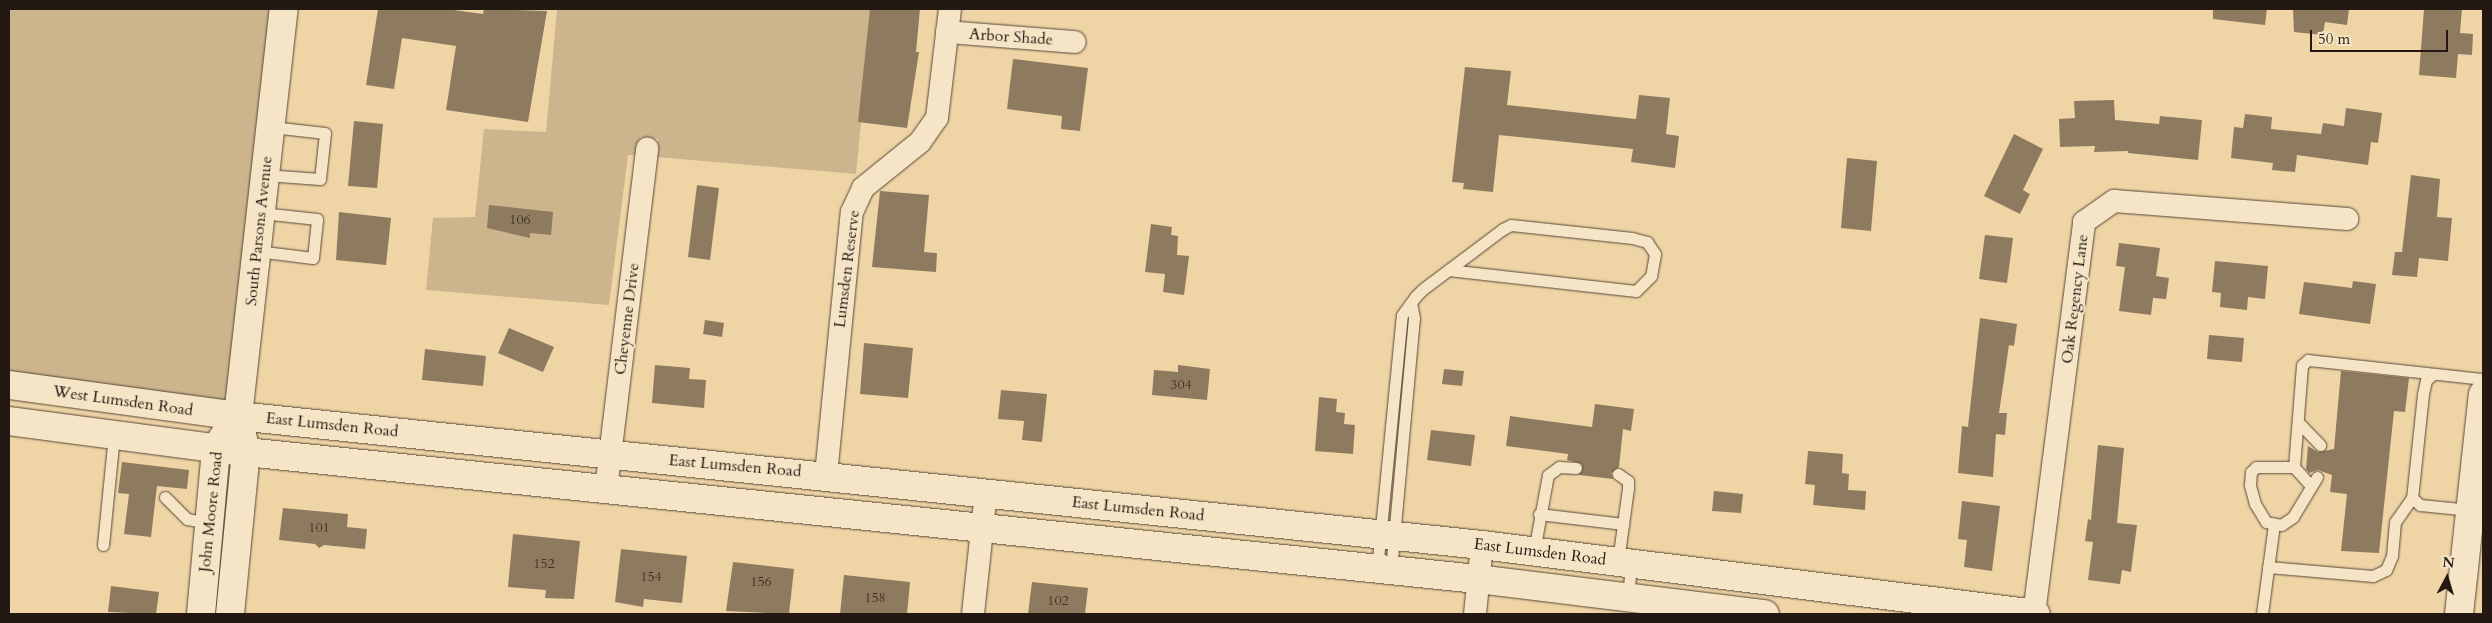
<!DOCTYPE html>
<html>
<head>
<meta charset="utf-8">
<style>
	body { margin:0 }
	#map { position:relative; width:2492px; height:623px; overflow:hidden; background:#efd5a6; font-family:Cardo,serif }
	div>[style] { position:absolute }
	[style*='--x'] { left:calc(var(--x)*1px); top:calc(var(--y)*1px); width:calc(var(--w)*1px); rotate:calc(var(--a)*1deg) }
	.green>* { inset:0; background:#ccb58d }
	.building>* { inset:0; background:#8e7a5f }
	.roads { filter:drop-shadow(0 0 1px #574737) drop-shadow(0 0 1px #574737) }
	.service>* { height:11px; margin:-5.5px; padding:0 5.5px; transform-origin:5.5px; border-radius:5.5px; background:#f5e4c5 }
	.minor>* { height:22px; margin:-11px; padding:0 11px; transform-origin:11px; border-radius:11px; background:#f5e4c5 }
	.tertiary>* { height:28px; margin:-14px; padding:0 14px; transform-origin:14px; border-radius:14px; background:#f5e4c5 }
	.secondary>* { height:28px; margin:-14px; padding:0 14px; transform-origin:14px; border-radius:14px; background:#f5e4c5 }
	span { translate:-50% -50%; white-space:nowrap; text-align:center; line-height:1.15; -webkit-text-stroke:4.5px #f5e4c5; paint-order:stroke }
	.number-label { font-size:14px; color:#3e3025 }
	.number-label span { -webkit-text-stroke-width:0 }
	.street-label { font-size:16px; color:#241812 }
	.frame { position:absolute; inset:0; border:10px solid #241812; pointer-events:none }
	.north { position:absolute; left:2422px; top:553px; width:50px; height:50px; -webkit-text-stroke:4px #f5e4c5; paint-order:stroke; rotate:6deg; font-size:14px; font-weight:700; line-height:20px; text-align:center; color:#241812 }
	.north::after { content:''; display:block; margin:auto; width:18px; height:22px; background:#241812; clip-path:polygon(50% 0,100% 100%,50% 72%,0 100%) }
	.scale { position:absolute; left:2310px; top:30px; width:138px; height:22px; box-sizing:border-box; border:2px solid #241812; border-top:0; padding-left:6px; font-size:15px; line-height:18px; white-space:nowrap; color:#241812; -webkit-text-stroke:4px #f5e4c5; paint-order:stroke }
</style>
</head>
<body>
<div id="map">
	<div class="green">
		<i style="clip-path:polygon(9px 9px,275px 9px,229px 404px,9px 374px)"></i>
		<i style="clip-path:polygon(557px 9px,872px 9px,856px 174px,656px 157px,658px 139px,640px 137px,637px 155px,628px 155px,609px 305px,426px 290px,433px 218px,475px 217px,484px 129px,546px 132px)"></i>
	</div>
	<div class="building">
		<i style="clip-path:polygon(378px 9px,446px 9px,483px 14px,484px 9px,547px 11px,528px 122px,446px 110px,456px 46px,402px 38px,394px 89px,366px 85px)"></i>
		<i style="clip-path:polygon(870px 9px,920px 9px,916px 52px,919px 52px,907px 128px,858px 122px)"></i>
		<i style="clip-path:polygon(2213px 9px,2267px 9px,2265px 25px,2213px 19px)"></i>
		<i style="clip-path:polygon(2293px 9px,2349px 9px,2347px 25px,2325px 22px,2323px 35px,2294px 32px)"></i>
		<i style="clip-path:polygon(2424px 9px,2462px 9px,2460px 33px,2473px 34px,2472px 55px,2458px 54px,2456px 78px,2419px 75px)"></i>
		<i style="clip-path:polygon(1013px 59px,1088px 68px,1080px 131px,1061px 129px,1062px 116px,1007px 109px)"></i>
		<i style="clip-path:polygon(1465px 67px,1511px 71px,1507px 105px,1636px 119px,1639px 95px,1670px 98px,1666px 134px,1679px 136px,1675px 168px,1631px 162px,1633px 149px,1499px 135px,1493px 192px,1463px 189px,1464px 183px,1452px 182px)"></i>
		<i style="clip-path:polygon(2114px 100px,2115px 120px,2159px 124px,2160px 116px,2202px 120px,2198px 160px,2128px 153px,2128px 151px,2094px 152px,2095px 146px,2060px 147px,2059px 119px,2075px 118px,2074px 101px)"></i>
		<i style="clip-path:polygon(2346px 108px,2382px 113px,2378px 143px,2371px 142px,2368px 165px,2297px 155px,2295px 172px,2272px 170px,2273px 163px,2231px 158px,2234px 127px,2243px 128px,2245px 114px,2272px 117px,2271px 129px,2321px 134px,2323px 123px,2344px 126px)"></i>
		<i style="clip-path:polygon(354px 121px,383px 124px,377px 188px,348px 186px)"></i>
		<i style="clip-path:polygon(2014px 134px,2043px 149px,2023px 190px,2030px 194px,2020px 214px,1984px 196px)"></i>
		<i style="clip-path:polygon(1847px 158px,1877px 161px,1871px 231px,1841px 228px)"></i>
		<i style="clip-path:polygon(2411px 175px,2440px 179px,2437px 217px,2452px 218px,2448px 261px,2419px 258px,2417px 277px,2392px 275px,2395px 252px,2402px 252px)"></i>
		<i style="clip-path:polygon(697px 185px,719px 188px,710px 260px,688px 257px)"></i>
		<i style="clip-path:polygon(880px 191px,929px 195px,924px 252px,937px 253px,936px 272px,872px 267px)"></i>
		<i style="clip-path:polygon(489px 205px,553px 212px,551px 235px,530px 233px,530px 238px,487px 228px)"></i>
		<i style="clip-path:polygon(339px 212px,391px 218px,386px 265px,336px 260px)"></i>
		<i style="clip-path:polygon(1151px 224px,1172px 227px,1171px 235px,1178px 236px,1177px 255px,1189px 256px,1184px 295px,1163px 292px,1165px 274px,1145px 272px)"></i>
		<i style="clip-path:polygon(1985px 235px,2013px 238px,2007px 283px,1979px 279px)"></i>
		<i style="clip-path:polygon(2119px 243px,2160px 248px,2156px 276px,2169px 278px,2166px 299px,2153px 298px,2151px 315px,2119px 311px,2125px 267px,2116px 266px)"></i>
		<i style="clip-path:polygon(2215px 261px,2268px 266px,2265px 299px,2248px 297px,2247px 310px,2220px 307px,2221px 293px,2212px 292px)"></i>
		<i style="clip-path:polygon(2353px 281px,2376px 284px,2370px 324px,2299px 314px,2304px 282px,2352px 288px)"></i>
		<i style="clip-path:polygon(1980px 318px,2017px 324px,2014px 346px,2009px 345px,1999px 413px,2007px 413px,2005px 435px,1996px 434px,1993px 477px,1958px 473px,1962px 426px,1968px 427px)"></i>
		<i style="clip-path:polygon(705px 320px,724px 323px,722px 337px,703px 334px)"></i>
		<i style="clip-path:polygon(509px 328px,554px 347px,543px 372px,498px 353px)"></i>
		<i style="clip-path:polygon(2209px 335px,2244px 338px,2242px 362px,2207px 359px)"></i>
		<i style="clip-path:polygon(864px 343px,913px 348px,908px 398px,860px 394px)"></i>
		<i style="clip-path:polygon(425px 349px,486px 356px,483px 386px,422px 380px)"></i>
		<i style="clip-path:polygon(655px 365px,690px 368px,689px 379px,706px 380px,704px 408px,652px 403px)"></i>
		<i style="clip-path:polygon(1178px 365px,1210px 369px,1207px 400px,1152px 395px,1154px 370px,1178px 372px)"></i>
		<i style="clip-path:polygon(1444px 369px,1464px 371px,1462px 386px,1442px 384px)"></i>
		<i style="clip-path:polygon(2341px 371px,2409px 378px,2405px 412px,2394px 411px,2379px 553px,2341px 551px,2347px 494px,2330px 492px,2332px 475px,2318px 470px,2309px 473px,2306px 469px,2308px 446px,2318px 452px,2334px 449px)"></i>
		<i style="clip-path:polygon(1001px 390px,1047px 394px,1042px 442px,1022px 440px,1024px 421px,998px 419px)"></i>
		<i style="clip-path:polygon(1319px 397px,1337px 399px,1336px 412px,1345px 413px,1344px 424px,1355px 425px,1353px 454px,1315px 451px)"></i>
		<i style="clip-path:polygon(1595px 404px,1634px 409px,1631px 431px,1623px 429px,1619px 467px,1611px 473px,1613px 479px,1579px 475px,1582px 464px,1567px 460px,1568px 454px,1506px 446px,1510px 416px,1592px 427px)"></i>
		<i style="clip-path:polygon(1431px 430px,1475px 435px,1471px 466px,1427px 460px)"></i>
		<i style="clip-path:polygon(2098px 445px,2124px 448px,2117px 523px,2137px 525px,2131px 572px,2122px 570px,2120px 584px,2088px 580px,2093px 542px,2085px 541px,2088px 519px,2091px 520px)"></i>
		<i style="clip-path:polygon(1808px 451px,1843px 454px,1842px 473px,1849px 474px,1848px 490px,1866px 491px,1865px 510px,1813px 505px,1815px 485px,1805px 484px)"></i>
		<i style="clip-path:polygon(122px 462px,189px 470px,187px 489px,157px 486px,151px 537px,124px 534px,129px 494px,118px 493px)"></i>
		<i style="clip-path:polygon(1714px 491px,1743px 494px,1741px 513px,1712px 511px)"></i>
		<i style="clip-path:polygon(1962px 501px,2000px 506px,1992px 571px,1964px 567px,1967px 540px,1958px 539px)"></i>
		<i style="clip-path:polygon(283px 508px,348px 514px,347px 527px,367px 529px,365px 549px,324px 545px,319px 548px,315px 544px,279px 540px)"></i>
		<i style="clip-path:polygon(513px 534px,580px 541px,574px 599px,545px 598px,546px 590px,508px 587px)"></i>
		<i style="clip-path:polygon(621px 549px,687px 556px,682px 603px,644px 599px,643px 607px,615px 602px)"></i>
		<i style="clip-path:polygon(733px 562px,794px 569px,789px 614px,726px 611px)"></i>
		<i style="clip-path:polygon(844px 575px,910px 582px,907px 614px,840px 614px)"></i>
		<i style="clip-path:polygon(1032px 582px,1088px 588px,1085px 614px,1028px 614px)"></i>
		<i style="clip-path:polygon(111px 586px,159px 592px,156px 614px,108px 612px)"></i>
	</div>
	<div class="roads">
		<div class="service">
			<i style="--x:265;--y:175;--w:55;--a:4.2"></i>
			<i style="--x:320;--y:179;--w:46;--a:-83.8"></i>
			<i style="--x:325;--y:133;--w:54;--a:-173.7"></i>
			<i style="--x:257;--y:251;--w:56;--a:7.1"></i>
			<i style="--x:313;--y:258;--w:39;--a:-84"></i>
			<i style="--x:317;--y:219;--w:56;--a:-173.9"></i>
			<i style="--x:2433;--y:374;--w:9;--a:139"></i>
			<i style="--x:2426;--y:380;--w:14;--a:102"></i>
			<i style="--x:2423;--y:394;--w:105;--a:96"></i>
			<i style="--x:2412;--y:498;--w:11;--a:41"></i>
			<i style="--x:2420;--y:505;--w:51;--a:5.6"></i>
			<i style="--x:2298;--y:422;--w:32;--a:46"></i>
			<i style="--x:2294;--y:467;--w:25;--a:48"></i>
			<i style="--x:1618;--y:474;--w:12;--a:35"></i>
			<i style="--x:1628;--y:481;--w:7;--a:90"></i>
			<i style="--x:1628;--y:488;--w:74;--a:97.8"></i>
			<i style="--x:2317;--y:477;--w:47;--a:121"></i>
			<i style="--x:2293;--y:517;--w:14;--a:146"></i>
			<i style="--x:2281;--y:525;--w:15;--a:-169"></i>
			<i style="--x:2266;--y:522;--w:21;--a:-121"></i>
			<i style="--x:2255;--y:504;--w:20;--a:-105"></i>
			<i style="--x:2250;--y:485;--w:13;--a:-86"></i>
			<i style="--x:2251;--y:472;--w:7;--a:-45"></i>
			<i style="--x:2256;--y:467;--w:38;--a:0"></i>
			<i style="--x:2294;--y:467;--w:102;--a:-85.5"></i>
			<i style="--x:2302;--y:365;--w:8;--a:-40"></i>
			<i style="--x:2308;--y:360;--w:176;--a:6.2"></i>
			<i style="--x:165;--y:497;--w:31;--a:45"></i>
			<i style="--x:187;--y:519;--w:22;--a:10"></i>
			<i style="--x:1539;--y:514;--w:85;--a:6.8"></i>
			<i style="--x:103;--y:545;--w:111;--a:-84.3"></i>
			<i style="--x:1534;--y:551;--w:77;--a:-79.6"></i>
			<i style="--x:1548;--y:475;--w:14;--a:-36"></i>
			<i style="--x:1559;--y:467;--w:17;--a:3"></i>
			<i style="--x:2268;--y:567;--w:105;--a:4.9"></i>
			<i style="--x:2373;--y:576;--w:14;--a:-25"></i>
			<i style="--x:2386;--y:570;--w:15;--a:-67"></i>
			<i style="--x:2392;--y:556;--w:34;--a:-85"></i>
			<i style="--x:2395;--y:522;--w:29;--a:-55"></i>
			<i style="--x:1377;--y:569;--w:255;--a:-84.4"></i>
			<i style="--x:1402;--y:315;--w:22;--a:-54"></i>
			<i style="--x:1415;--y:297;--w:11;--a:-45"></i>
			<i style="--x:1423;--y:289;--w:100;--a:-36.9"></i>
			<i style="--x:1503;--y:229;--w:9;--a:-27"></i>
			<i style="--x:1511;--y:225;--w:122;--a:6.1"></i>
			<i style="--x:1632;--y:238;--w:16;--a:15"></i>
			<i style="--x:1647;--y:242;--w:14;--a:56"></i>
			<i style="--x:1655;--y:254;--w:22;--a:100"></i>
			<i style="--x:1651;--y:276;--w:21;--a:135"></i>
			<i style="--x:1636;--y:291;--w:189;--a:-173.6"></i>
			<i style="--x:1391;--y:570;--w:253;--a:-84.8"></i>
			<i style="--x:1414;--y:318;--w:15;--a:-101"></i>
			<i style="--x:1628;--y:598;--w:35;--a:-85"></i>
			<i style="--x:2262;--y:614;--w:91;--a:-82.4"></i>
		</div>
		<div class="minor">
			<i style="--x:947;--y:32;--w:128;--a:4.5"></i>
			<i style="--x:826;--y:475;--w:264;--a:-84.4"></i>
			<i style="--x:852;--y:212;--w:26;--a:-65"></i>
			<i style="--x:863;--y:188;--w:73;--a:-38.9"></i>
			<i style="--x:920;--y:142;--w:29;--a:-55"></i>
			<i style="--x:937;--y:118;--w:110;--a:-83.2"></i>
			<i style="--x:606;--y:489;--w:343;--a:-83.1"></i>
			<i style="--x:973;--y:614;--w:122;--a:-83.9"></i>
			<i style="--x:1475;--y:614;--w:69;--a:-84.2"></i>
			<i style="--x:2034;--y:614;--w:395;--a:-82.7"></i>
			<i style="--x:2084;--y:222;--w:37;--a:-35"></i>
			<i style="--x:2114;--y:201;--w:234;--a:4.4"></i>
		</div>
		<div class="tertiary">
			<i style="--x:201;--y:614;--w:167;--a:-84.8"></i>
			<i style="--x:216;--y:448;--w:24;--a:-57"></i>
			<i style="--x:230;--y:614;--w:163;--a:-84.4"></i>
			<i style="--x:246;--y:452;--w:37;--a:-103"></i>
			<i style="--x:238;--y:416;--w:410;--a:-83.6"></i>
			<i style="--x:2459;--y:614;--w:221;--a:-83.8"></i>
		</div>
		<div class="secondary">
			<i style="--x:9;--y:385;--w:231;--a:7.7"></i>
			<i style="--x:238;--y:416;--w:1251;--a:5.92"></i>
			<i style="--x:1482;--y:545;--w:558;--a:7.1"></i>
			<i style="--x:9;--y:421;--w:239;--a:7.5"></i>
			<i style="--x:246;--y:452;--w:1239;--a:5.89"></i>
			<i style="--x:1478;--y:579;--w:289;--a:7"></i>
		</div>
	</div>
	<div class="number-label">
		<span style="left:520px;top:220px">106</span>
		<span style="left:1181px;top:385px">304</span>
		<span style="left:319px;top:528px">101</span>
		<span style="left:544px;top:564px">152</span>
		<span style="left:651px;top:577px">154</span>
		<span style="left:761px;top:582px">156</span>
		<span style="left:875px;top:598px">158</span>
		<span style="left:1058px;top:601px">102</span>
	</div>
	<div class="street-label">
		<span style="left:1011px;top:37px;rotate:4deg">Arbor Shade</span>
		<span style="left:259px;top:231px;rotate:-84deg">South Parsons Avenue</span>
		<span style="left:847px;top:269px;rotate:-83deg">Lumsden Reserve</span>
		<span style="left:2075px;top:299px;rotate:-83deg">Oak Regency Lane</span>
		<span style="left:627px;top:319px;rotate:-83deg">Cheyenne Drive</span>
		<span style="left:123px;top:401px;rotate:8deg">West Lumsden Road</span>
		<span style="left:332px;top:425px;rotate:6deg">East Lumsden Road</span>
		<span style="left:735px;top:466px;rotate:5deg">East Lumsden Road</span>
		<span style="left:1138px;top:509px;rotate:6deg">East Lumsden Road</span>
		<span style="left:211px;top:512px;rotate:-84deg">John Moore Road</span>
		<span style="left:1540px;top:552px;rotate:7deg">East Lumsden Road</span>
	</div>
	<div class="frame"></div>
	<div class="north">N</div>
	<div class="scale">50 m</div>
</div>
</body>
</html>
